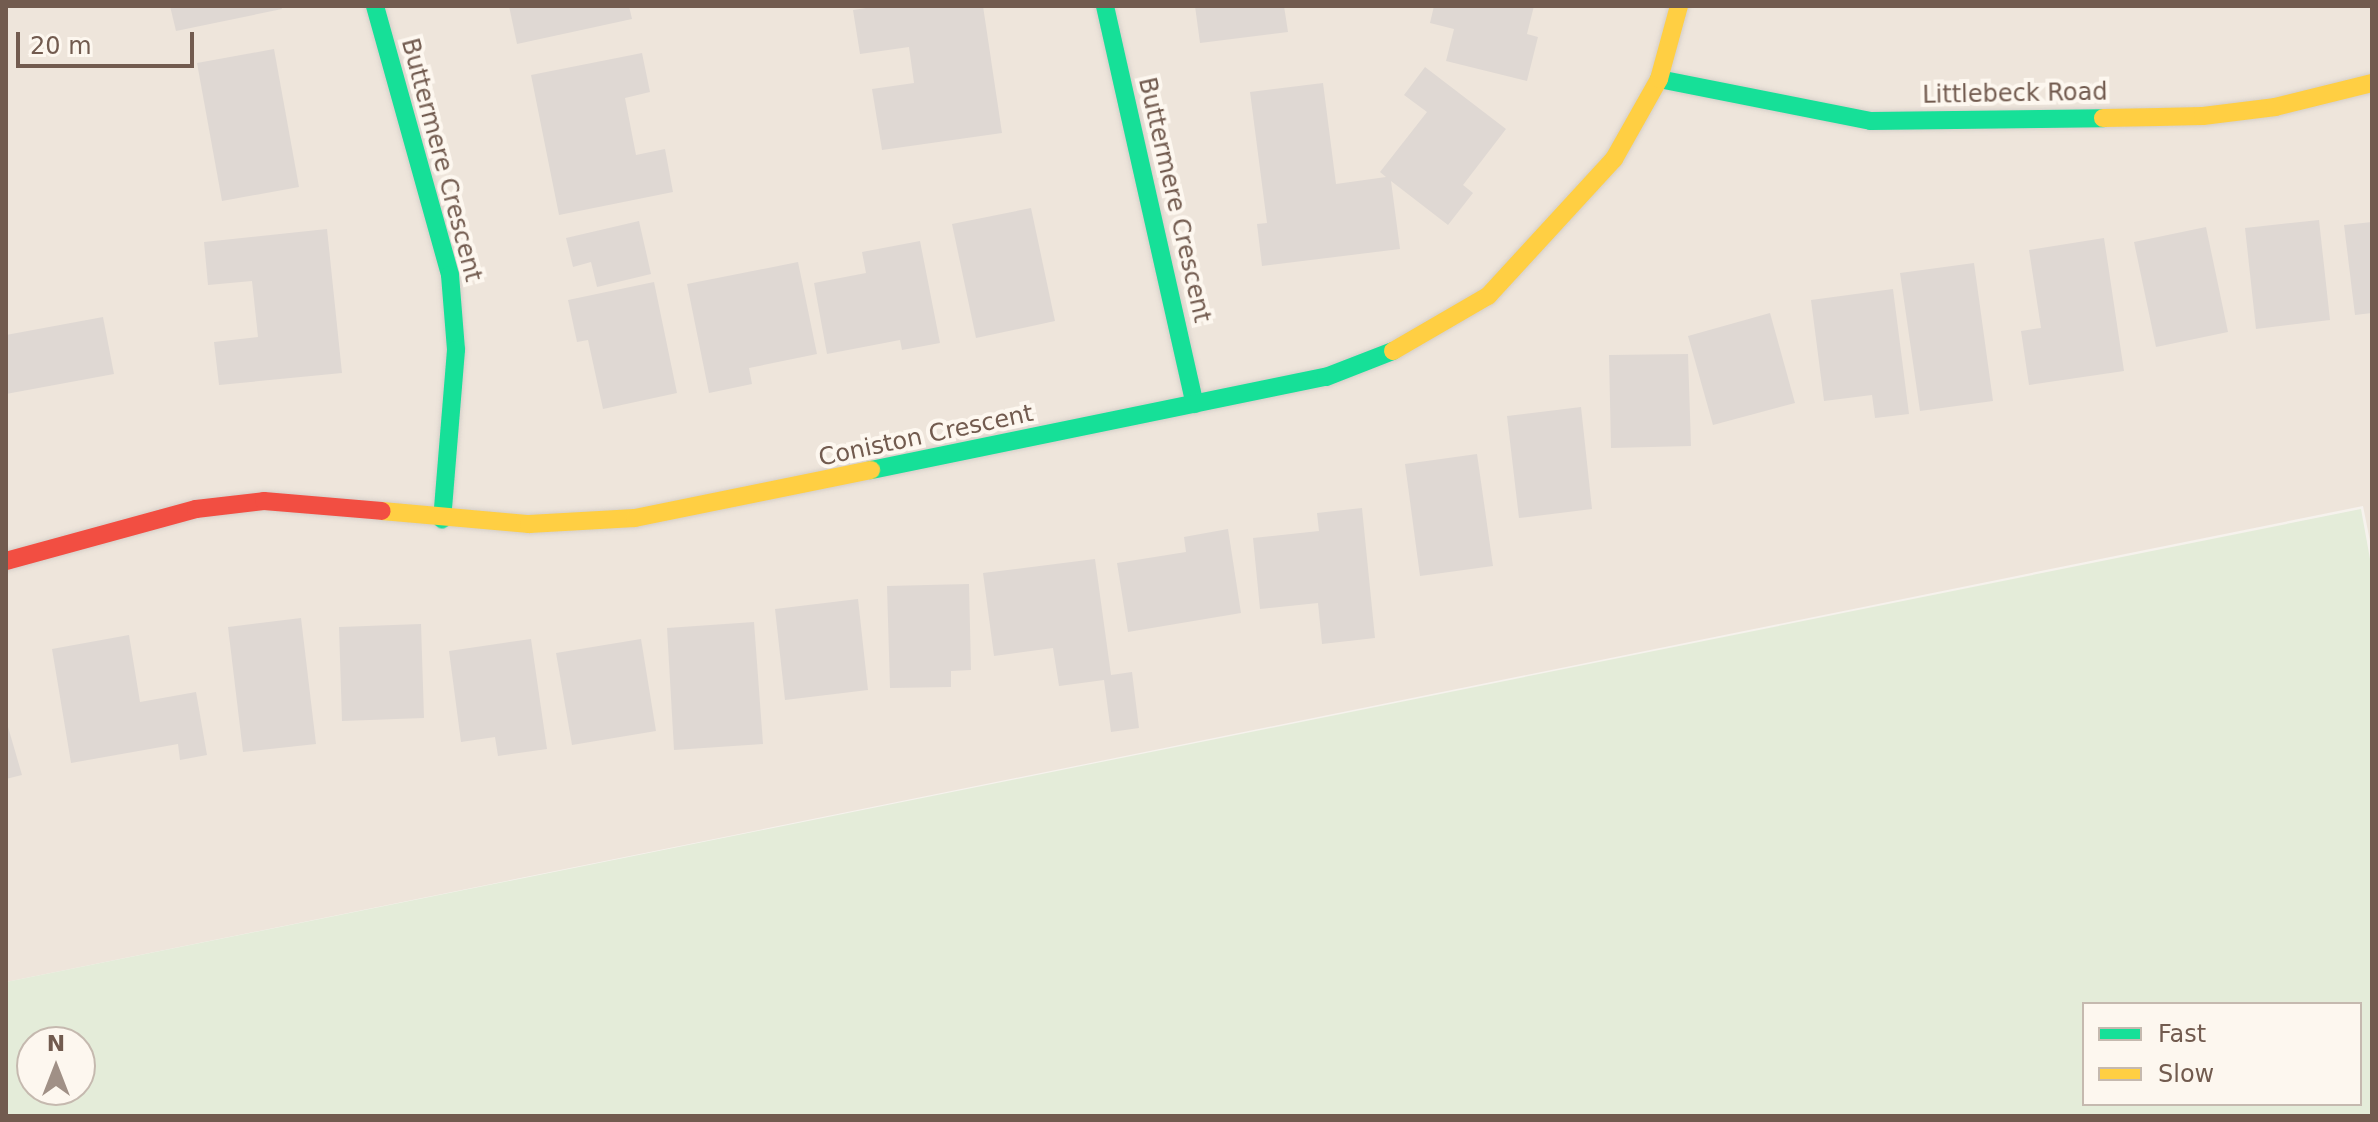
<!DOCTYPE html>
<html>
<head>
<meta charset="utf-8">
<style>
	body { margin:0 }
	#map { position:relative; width:2378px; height:1122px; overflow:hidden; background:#f6f2ed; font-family:"DejaVu Sans",sans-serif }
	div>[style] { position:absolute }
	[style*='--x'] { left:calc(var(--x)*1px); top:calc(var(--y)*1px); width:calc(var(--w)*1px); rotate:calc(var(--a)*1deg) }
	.residential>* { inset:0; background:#eee5db }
	.green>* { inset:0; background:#e4ecd9 }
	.building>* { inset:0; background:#dfd8d3 }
	.roads { filter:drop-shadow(0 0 2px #d4cec8) drop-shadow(0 0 2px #d4cec8) }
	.fast>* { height:18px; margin:-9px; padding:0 9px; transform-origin:9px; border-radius:9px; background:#16e098 }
	.slow>* { height:18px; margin:-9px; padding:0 9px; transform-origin:9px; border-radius:9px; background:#ffcf43 }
	.jam>* { height:18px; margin:-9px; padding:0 9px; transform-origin:9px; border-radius:9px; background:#f24e42 }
	span { translate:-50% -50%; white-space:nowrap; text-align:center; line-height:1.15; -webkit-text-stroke:8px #fdf7ef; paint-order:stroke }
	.street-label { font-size:24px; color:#725b4f }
	.frame { position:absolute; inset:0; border:8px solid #725b4f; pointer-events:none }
	.legend { position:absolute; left:2082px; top:1002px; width:280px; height:104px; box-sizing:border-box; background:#fdf7ef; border:2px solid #c5b9af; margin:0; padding:10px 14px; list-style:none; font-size:24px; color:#725b4f }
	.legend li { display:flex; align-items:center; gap:16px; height:40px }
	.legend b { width:40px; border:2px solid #c5b9af }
	.north { position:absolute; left:16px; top:1026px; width:80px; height:80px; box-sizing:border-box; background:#fdf7ef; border:2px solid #c5b9af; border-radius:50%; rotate:0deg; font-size:22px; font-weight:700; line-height:32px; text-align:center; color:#725b4f }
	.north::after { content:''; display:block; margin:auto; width:28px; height:36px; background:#a09086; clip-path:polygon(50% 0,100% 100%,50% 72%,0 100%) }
	.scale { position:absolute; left:16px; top:32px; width:178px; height:36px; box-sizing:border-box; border:4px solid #725b4f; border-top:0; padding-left:10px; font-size:24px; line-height:28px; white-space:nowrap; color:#725b4f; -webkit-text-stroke:6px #fdf7ef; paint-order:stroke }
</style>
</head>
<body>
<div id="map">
	<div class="residential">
		<i style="clip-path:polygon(6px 6px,2372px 6px,2372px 551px,2363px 506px,6px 982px)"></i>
	</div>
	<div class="green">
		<i style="clip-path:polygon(evenodd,2361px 509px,2372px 570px,2372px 1116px,6px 1116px,6px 982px,2361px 509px,2084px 1004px,2360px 1004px,2360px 1104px,2084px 1104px,2084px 1004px,2361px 509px,32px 1042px,80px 1042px,80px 1090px,32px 1090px,32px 1042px)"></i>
	</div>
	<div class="building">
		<i style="clip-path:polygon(170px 6px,281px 6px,282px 9px,176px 31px)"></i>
		<i style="clip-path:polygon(509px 6px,629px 6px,632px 19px,517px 44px)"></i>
		<i style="clip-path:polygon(879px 6px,983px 6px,1002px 133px,882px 150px,872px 89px,914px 83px,909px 47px,860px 54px,853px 10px)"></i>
		<i style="clip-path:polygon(1195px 6px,1284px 6px,1288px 32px,1200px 43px)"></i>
		<i style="clip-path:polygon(1434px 6px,1534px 6px,1527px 34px,1538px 37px,1527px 81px,1446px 61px,1454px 29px,1430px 23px)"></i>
		<i style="clip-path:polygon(274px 49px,299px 187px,222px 201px,197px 63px)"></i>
		<i style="clip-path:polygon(642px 53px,650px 92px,625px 98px,636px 155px,665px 149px,673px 192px,559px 215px,531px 75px)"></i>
		<i style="clip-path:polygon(1425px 67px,1506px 129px,1463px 185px,1473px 193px,1448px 225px,1391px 181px,1400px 249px,1262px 266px,1257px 224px,1267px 223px,1250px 92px,1323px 83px,1336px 184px,1386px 177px,1380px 172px,1427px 112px,1404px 95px)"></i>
		<i style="clip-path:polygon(1031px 208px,1055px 321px,976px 338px,952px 224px)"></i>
		<i style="clip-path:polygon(2319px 220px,2330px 320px,2256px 329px,2245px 228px)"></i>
		<i style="clip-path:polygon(639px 221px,651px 274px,597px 287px,591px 262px,573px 267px,566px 238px)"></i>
		<i style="clip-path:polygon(2372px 222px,2372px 313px,2355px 315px,2344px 225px)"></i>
		<i style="clip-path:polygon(2206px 227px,2228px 332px,2156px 347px,2134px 242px)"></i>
		<i style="clip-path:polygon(327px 229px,342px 373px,219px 385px,214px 342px,258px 337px,252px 281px,208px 285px,204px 242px)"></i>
		<i style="clip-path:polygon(2104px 238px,2124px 371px,2029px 385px,2021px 331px,2041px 328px,2029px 250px)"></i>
		<i style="clip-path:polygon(920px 241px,940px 343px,902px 350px,900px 340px,827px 354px,814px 283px,866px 273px,862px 252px)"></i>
		<i style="clip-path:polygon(798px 262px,817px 354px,749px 368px,752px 384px,709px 393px,687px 284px)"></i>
		<i style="clip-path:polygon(1974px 263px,1993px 401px,1920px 411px,1900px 273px)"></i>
		<i style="clip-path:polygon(654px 282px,677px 393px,603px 409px,588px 340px,577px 342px,568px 300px)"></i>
		<i style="clip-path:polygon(1893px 289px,1909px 414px,1875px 418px,1872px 395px,1824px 401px,1811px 300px)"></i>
		<i style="clip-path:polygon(1770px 313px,1795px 403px,1713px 425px,1688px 336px)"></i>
		<i style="clip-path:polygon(103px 317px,114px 374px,6px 394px,6px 335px)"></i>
		<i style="clip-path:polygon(1688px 354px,1691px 446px,1611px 448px,1609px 355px)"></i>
		<i style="clip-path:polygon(1581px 407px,1592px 509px,1519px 518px,1507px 416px)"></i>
		<i style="clip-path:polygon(1477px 454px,1493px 566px,1420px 576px,1405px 464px)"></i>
		<i style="clip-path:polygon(1362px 508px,1375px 638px,1322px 644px,1318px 603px,1260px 609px,1253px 538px,1319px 531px,1317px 513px)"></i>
		<i style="clip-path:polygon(1228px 529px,1241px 613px,1128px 632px,1117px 563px,1186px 552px,1184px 537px)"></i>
		<i style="clip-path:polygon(1095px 559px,1111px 675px,1132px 672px,1139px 728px,1111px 732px,1104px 680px,1059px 686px,1053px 648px,994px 656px,983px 573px)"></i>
		<i style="clip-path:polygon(969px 584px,971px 670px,951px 671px,951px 687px,890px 688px,887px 586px)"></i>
		<i style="clip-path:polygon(858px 599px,868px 690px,785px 700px,775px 609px)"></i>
		<i style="clip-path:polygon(301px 618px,316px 744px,243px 752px,228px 627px)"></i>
		<i style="clip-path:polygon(754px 622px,763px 744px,674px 750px,667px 628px)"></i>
		<i style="clip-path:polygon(421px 624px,424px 718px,342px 721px,339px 627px)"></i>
		<i style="clip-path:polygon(129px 635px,140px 702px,196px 692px,207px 755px,180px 760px,178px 744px,71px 763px,52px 649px)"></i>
		<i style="clip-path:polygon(531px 639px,547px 749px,498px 756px,495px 737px,461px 742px,449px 651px)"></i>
		<i style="clip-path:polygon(641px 639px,656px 731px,572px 745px,556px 653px)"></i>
		<i style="clip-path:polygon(6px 720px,22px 775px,6px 779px)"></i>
	</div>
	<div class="roads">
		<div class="fast">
			<i style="--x:375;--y:6;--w:279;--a:74.4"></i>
			<i style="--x:450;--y:275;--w:75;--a:85.4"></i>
			<i style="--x:456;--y:350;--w:170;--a:94.7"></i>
			<i style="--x:1105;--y:6;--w:408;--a:77.3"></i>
			<i style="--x:1659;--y:79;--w:216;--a:11.2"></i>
			<i style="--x:1871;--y:121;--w:232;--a:-0.7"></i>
			<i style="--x:871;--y:470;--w:464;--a:-11.6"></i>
			<i style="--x:1326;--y:377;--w:72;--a:-21.2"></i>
		</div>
		<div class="slow">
			<i style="--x:2103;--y:118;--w:100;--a:-1.1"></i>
			<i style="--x:2203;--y:116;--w:73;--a:-7.1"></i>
			<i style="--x:2275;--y:107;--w:100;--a:-13.9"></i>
			<i style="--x:1393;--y:351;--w:110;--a:-30.1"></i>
			<i style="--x:1488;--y:296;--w:186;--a:-47.4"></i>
			<i style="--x:1614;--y:159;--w:92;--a:-60.6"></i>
			<i style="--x:1659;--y:79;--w:76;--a:-74.7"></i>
			<i style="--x:382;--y:511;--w:148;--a:5.1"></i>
			<i style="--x:529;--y:524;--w:106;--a:-3.2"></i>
			<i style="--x:635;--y:518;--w:241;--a:-11.5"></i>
		</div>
		<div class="jam">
			<i style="--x:6;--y:561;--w:197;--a:-15.3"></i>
			<i style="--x:196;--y:509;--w:68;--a:-6.7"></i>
			<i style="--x:264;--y:501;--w:118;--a:4.8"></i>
		</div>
	</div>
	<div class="street-label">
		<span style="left:2015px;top:94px;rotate:-1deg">Littlebeck Road</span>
		<span style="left:441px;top:160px;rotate:75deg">Buttermere Crescent</span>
		<span style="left:1174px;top:200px;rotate:77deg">Buttermere Crescent</span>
		<span style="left:926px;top:436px;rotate:-12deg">Coniston Crescent</span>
	</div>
	<div class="frame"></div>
	<ul class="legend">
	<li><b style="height:10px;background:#16e098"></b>Fast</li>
	<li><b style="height:10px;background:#ffcf43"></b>Slow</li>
	</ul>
	<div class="north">N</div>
	<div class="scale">20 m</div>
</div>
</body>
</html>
